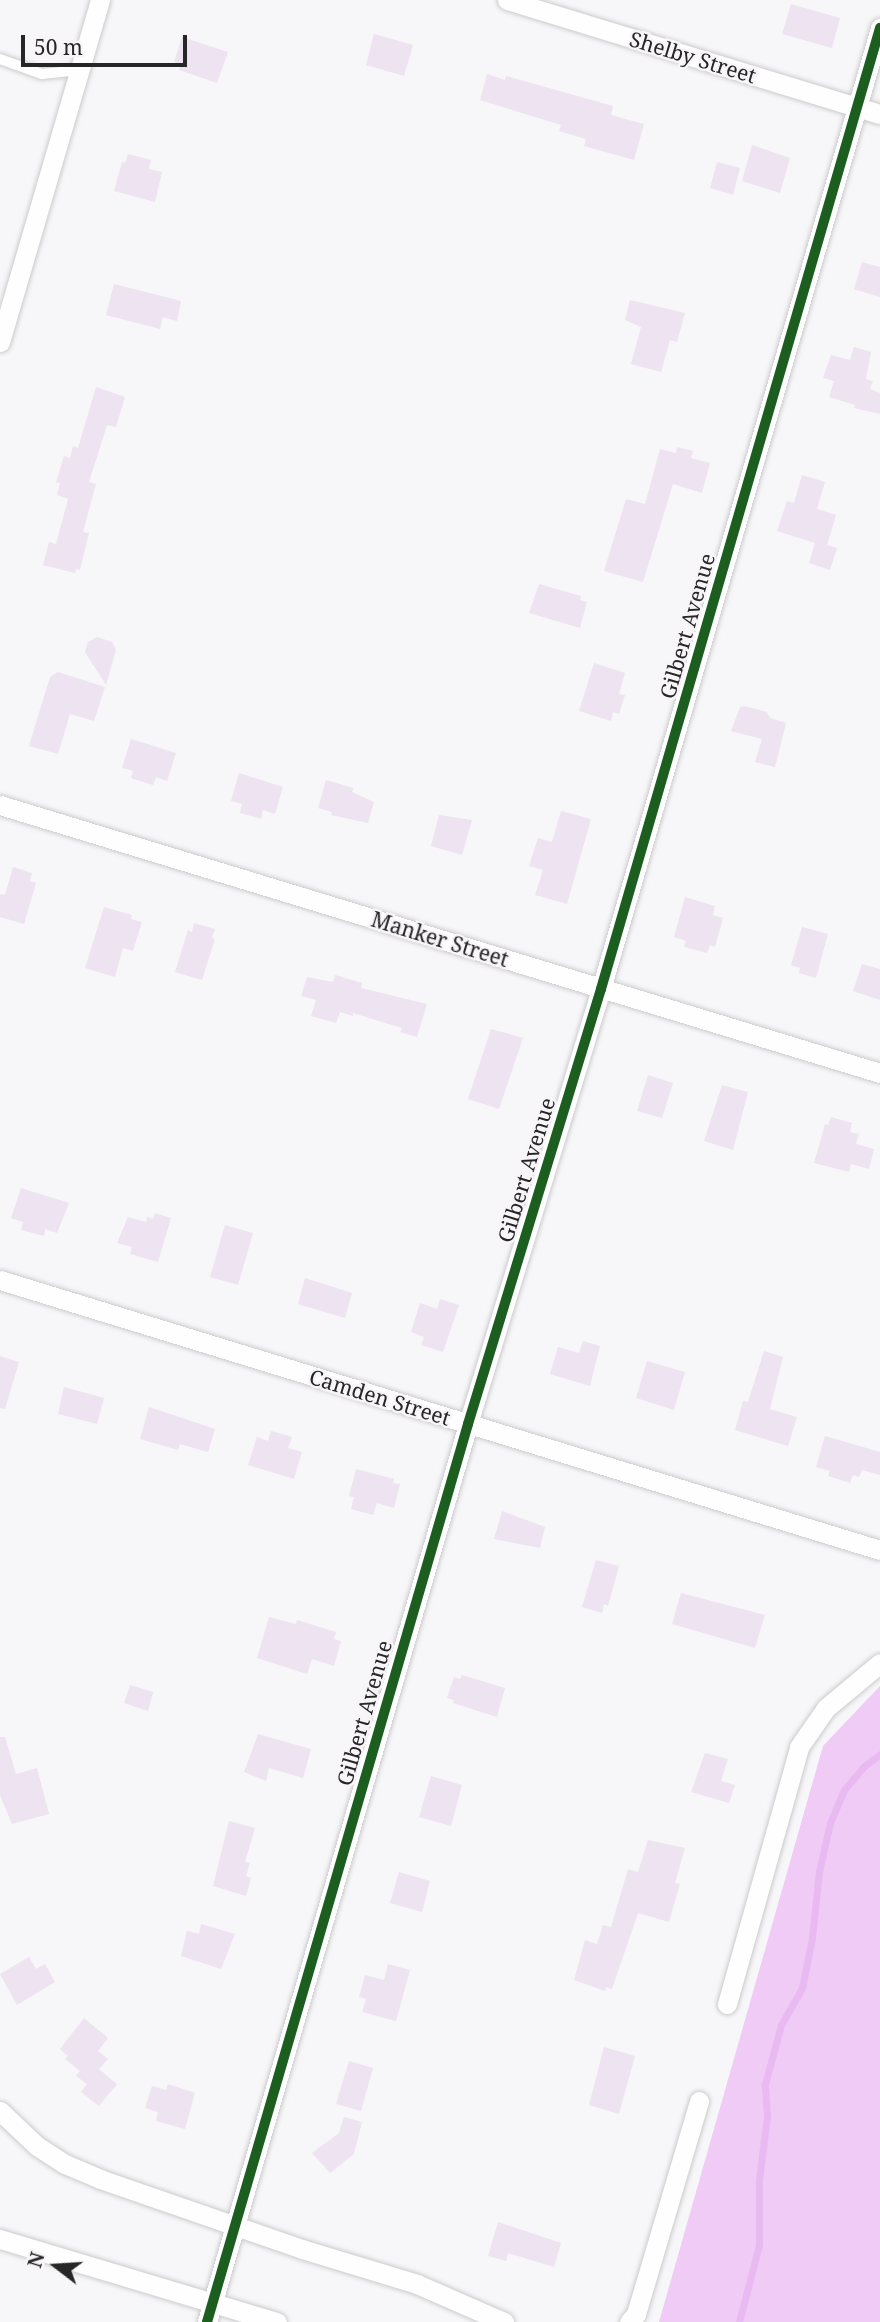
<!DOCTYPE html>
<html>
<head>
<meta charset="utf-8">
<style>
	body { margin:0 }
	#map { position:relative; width:880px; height:2322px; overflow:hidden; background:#f7f6f8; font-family:"Noto Serif",serif }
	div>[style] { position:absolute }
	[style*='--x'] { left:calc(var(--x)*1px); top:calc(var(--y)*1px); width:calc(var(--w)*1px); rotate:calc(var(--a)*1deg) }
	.forest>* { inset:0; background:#f0cbf6 }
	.stream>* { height:7px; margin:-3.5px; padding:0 3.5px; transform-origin:3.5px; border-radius:3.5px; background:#e8baf1 }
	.building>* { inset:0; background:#eee3f1 }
	.roads { filter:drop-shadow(0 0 2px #cccbcd) drop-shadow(0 0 2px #cccbcd) }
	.lane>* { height:10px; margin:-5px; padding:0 5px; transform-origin:5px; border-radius:5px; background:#fefefe }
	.street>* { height:19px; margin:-9.5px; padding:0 9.5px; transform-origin:9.5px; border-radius:9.5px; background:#fefefe }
	.cycleway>* { height:10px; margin:-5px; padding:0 5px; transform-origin:5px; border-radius:5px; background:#1b5e20 }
	span { translate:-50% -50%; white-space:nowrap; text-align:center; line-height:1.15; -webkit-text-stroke:5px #f8f5f9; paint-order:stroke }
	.street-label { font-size:21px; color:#272627 }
	.north { position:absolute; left:21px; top:2231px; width:70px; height:70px; -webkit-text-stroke:5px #f8f5f9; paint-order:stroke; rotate:287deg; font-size:19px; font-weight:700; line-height:28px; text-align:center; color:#272627 }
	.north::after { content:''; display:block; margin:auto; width:24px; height:32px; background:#272627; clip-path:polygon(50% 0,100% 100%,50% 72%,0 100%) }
	.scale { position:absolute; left:21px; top:35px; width:166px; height:32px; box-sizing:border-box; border:4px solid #272627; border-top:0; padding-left:9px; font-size:21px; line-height:24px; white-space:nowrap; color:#272627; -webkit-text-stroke:5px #f8f5f9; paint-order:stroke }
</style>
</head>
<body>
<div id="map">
	<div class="forest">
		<i style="clip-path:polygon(880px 1686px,880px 2322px,659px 2322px,823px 1746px)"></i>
	</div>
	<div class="stream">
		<i style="--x:739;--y:2322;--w:80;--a:-75.4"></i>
		<i style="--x:759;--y:2245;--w:65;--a:-90"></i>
		<i style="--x:759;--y:2180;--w:64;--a:-82.9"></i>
		<i style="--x:767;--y:2116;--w:32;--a:-94"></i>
		<i style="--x:765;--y:2084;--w:61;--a:-74.8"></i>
		<i style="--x:781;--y:2025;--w:43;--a:-60.4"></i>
		<i style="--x:802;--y:1988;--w:51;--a:-78.7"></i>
		<i style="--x:812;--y:1938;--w:67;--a:-84"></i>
		<i style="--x:819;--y:1871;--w:49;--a:-77.1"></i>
		<i style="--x:830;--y:1823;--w:36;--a:-67"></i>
		<i style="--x:844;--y:1790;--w:30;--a:-50"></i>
		<i style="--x:863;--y:1767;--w:21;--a:-37"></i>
	</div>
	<div class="building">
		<i style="clip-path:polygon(791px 4px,840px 18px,832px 48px,782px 34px)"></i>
		<i style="clip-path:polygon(374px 34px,413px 45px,404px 76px,366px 65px)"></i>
		<i style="clip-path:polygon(182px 37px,228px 52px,217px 83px,179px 70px,181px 64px,174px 62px)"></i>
		<i style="clip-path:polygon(487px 74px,505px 80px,506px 76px,613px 106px,611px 115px,644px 124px,634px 160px,584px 146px,586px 139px,559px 131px,561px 125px,480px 100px)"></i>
		<i style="clip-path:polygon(752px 145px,790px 158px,780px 193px,742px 181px)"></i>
		<i style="clip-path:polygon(128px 154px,151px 160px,149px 169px,162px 172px,155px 202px,114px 191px,122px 162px,125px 163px)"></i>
		<i style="clip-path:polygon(717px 162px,740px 168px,733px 195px,710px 188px)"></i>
		<i style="clip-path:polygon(862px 262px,880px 267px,880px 297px,854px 289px)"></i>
		<i style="clip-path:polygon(114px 284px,181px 301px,177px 321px,163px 317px,160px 329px,106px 315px)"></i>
		<i style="clip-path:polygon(630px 300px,685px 313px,677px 342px,670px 340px,661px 372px,631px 364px,641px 327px,625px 320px)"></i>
		<i style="clip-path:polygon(854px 347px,871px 352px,866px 379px,873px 381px,870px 389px,880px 393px,880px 414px,854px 408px,855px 405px,829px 397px,834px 381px,823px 378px,831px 355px,850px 360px)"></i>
		<i style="clip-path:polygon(96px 387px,125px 397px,116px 427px,107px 425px,89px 482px,96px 484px,83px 532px,89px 533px,80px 570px,76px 569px,75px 573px,43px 565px,49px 542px,56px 544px,68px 499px,57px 495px,60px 483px,56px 482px,64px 456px,70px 458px,73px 446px,78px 448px)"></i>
		<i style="clip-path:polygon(677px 447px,693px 451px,691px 458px,710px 463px,702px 493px,673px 484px,643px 582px,604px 571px,626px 499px,645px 504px,660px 449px,676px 453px)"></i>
		<i style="clip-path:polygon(802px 475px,825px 482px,817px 509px,836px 515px,827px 545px,837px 548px,830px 570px,809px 563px,815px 543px,777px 531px,787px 501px,794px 503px)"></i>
		<i style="clip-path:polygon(539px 584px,581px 596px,580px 600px,587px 602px,580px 628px,529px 613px)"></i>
		<i style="clip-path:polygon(97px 637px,112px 642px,116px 650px,106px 685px,85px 652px,88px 642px)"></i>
		<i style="clip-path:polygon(594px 663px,625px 673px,619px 694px,625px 695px,619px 714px,613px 712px,611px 721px,579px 711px)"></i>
		<i style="clip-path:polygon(58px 672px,105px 687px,94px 721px,70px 714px,58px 754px,29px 746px,50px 677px)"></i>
		<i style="clip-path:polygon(745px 706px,767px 712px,770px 718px,786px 723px,775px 767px,755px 762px,762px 739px,731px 731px,740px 707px)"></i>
		<i style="clip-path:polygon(131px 739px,176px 753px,167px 781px,156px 777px,153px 785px,131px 778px,133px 771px,122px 768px)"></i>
		<i style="clip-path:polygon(239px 773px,283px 787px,275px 814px,263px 810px,261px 819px,240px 813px,242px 804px,231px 801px)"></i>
		<i style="clip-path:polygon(326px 780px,353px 788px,352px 792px,374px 802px,368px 823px,331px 815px,332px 812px,318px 808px)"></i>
		<i style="clip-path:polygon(561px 811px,591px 819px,567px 904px,535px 895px,543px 870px,529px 866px,538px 838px,552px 842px)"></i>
		<i style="clip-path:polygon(439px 815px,472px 820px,462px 855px,431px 846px)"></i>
		<i style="clip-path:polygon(13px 867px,32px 873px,30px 881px,36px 883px,24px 924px,0 917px,0 894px,5px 895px)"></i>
		<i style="clip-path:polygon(685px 897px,715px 906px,713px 915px,723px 918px,715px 947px,710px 945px,707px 953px,684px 947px,686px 941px,674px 937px)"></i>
		<i style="clip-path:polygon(104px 907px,132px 915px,131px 919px,142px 922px,133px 951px,123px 948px,115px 977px,85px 968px)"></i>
		<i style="clip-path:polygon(194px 923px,215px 929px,212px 938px,215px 939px,202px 980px,175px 972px,188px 930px,192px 932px)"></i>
		<i style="clip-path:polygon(802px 927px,828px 934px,816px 978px,799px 973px,800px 968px,791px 965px)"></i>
		<i style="clip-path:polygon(862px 964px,880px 969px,880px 1000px,853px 991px)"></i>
		<i style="clip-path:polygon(335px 975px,362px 983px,361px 988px,427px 1004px,417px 1037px,400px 1032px,402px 1028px,353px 1013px,353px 1016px,340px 1012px,336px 1023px,311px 1016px,316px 1000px,301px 996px,307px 977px,333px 982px)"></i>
		<i style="clip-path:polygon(491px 1029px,523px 1038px,499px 1109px,468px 1099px)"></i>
		<i style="clip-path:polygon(648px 1075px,673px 1083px,662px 1118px,637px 1111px)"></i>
		<i style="clip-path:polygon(722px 1085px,748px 1092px,733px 1150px,704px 1141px)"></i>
		<i style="clip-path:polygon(831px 1117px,852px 1123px,850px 1132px,859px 1134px,856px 1144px,874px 1149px,869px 1169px,851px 1164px,849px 1172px,814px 1163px,825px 1124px,828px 1125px)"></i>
		<i style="clip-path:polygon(21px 1188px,69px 1203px,57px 1233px,45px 1229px,44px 1236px,21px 1230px,23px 1222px,11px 1218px)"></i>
		<i style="clip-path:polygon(155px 1213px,171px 1218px,158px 1262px,130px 1254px,132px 1247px,117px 1243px,128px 1217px,146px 1222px,147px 1217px,153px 1219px)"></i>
		<i style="clip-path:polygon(225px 1225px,253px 1233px,238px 1285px,210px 1277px)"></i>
		<i style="clip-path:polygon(305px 1278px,352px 1293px,345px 1318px,298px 1304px)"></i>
		<i style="clip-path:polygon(440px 1299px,459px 1305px,443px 1352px,421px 1345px,424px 1337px,411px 1332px,420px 1303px,437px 1309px)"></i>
		<i style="clip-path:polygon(583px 1341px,600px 1346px,590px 1386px,550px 1374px,558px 1347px,579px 1353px)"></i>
		<i style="clip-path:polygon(764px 1351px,783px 1357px,770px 1409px,797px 1417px,788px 1446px,735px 1430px,743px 1401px,748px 1402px)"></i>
		<i style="clip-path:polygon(0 1356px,19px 1362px,5px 1409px,0 1408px)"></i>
		<i style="clip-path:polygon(647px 1361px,685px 1372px,674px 1410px,636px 1398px)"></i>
		<i style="clip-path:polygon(64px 1387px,104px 1398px,97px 1424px,58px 1414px)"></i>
		<i style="clip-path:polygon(149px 1407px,215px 1429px,208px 1452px,180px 1444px,178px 1450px,140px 1439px)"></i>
		<i style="clip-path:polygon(271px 1431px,292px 1437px,288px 1448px,302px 1452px,294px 1479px,248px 1465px,257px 1437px,268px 1441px)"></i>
		<i style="clip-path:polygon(825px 1436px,880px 1452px,880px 1475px,862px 1470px,859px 1477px,853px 1475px,850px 1483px,828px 1476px,830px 1471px,816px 1467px)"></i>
		<i style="clip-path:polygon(356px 1469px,394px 1479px,393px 1483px,400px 1484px,394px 1508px,377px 1503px,373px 1515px,351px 1509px,354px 1497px,349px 1496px)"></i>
		<i style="clip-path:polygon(502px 1511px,545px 1527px,540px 1548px,494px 1539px)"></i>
		<i style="clip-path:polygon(596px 1560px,619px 1566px,608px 1606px,604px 1604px,602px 1613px,582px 1607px)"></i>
		<i style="clip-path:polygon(681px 1593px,765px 1615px,755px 1648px,672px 1624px)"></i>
		<i style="clip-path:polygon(269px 1617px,296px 1624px,297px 1620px,336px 1632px,334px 1639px,341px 1641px,334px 1666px,312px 1659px,307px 1674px,257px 1658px)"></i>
		<i style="clip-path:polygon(462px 1675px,505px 1688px,497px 1717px,453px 1703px,454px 1700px,447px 1698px,454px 1677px,460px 1679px)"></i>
		<i style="clip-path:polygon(130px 1685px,153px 1692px,148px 1711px,124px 1703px)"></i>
		<i style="clip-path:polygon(258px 1734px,311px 1749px,303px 1778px,269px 1768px,266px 1781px,244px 1772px)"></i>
		<i style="clip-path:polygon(0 1737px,5px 1737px,16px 1774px,37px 1768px,49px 1814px,12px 1824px,0 1795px)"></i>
		<i style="clip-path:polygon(705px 1753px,728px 1759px,721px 1781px,735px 1785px,729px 1803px,691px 1792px)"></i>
		<i style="clip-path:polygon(431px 1776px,462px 1785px,451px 1826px,419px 1817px)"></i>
		<i style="clip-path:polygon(229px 1821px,255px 1828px,245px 1862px,250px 1863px,246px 1876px,251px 1878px,246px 1896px,213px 1886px)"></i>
		<i style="clip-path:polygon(648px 1840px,685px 1848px,675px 1883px,680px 1884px,669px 1922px,638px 1913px,612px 1989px,606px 1987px,605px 1991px,574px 1980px,585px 1940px,597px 1944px,603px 1925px,611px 1927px,628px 1869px,638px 1872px)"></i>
		<i style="clip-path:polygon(399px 1872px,430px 1881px,422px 1912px,390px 1903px)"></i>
		<i style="clip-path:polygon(201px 1924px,235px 1934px,221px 1969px,181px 1956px,187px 1931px,199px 1934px)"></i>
		<i style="clip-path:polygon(29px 1957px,36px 1969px,45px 1964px,55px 1982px,17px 2005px,0 1974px)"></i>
		<i style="clip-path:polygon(388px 1964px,410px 1970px,396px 2021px,362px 2012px,366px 1999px,359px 1997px,365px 1975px,384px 1980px)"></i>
		<i style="clip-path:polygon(84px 2018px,108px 2038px,98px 2051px,108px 2059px,99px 2069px,117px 2084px,99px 2106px,81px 2092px,87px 2084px,76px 2076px,80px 2071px,65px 2059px,68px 2056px,60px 2049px)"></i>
		<i style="clip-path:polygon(604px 2047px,635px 2056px,619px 2114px,589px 2105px)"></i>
		<i style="clip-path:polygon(349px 2061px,373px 2068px,361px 2111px,336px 2104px)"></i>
		<i style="clip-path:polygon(168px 2084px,195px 2093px,185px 2129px,156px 2121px,158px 2112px,145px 2108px,152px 2086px,166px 2090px)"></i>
		<i style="clip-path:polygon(344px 2117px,362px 2122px,354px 2154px,330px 2173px,312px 2153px,339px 2133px)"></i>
		<i style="clip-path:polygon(498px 2222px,561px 2243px,554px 2267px,508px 2253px,506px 2261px,488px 2256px)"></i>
	</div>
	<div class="roads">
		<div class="lane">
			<i style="--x:0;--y:59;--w:45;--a:19.7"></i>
			<i style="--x:42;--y:74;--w:38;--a:-6"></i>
		</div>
		<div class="street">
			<i style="--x:507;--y:0;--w:390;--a:17"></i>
			<i style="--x:0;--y:342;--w:356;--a:-73.7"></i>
			<i style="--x:0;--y:805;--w:920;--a:16.94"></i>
			<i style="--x:0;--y:1280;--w:920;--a:17.06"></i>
			<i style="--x:727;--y:2004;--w:267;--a:-74.3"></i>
			<i style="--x:799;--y:1747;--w:47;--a:-55.3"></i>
			<i style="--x:826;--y:1708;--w:70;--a:-39.8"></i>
			<i style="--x:0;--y:2111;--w:51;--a:43.4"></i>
			<i style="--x:37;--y:2146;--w:33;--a:33"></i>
			<i style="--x:65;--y:2164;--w:38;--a:23"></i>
			<i style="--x:100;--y:2179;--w:214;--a:19.1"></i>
			<i style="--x:302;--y:2249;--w:120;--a:16.9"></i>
			<i style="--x:417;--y:2284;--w:95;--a:23.6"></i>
			<i style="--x:0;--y:2239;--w:289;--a:16.7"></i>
			<i style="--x:207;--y:2322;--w:935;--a:-73.79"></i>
			<i style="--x:468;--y:1424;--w:455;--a:-73"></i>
			<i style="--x:601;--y:989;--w:1001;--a:-73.81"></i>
			<i style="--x:629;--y:2322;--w:11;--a:-49"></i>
			<i style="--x:636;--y:2314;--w:222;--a:-73.5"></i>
		</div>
	</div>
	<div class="cycleway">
		<i style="--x:207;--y:2322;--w:935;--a:-73.79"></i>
		<i style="--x:468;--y:1424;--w:455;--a:-73"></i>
		<i style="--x:601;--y:989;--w:1001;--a:-73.81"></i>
	</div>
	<div class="street-label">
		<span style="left:693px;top:57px;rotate:17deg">Shelby Street</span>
		<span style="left:687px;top:626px;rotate:-74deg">Gilbert Avenue</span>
		<span style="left:440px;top:939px;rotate:17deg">Manker Street</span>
		<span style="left:526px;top:1170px;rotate:-73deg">Gilbert Avenue</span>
		<span style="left:380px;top:1397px;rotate:17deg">Camden Street</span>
		<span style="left:364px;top:1713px;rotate:-74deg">Gilbert Avenue</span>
	</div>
	<div class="north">N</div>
	<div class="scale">50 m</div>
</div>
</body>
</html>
